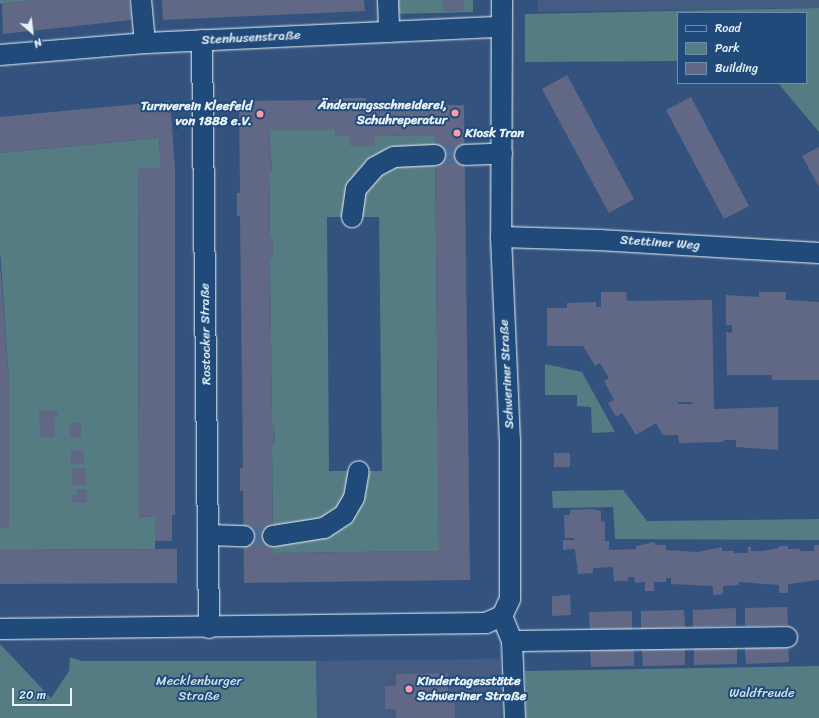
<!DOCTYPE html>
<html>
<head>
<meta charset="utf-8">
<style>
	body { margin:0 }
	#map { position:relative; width:819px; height:718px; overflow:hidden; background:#33537e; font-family:Sriracha,sans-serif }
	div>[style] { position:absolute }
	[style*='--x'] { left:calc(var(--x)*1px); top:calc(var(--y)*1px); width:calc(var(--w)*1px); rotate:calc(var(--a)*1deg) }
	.built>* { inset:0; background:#445c82 }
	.green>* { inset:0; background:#557c82 }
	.building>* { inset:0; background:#616886 }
	.minor-tunnel>* { height:20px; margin-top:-10px; transform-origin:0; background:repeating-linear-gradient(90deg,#4e6b90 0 20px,transparent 0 30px) }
	.roads { filter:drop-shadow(0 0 1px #e8f1f8) drop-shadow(0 0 1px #e8f1f8) }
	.minor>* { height:20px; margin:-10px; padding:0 10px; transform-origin:10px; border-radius:10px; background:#1f4a7a }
	.dots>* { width:11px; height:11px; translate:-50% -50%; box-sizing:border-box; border:2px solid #1f4a7a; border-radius:50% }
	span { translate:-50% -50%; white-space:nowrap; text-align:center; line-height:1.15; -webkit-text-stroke:4px #1f4a7a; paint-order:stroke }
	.street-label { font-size:13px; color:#e8f1f8 }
	.poi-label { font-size:13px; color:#e8f1f8; font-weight:700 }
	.right { translate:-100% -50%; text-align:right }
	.left { translate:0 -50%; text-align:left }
	.park-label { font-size:13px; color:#d2dfe6 }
	.legend { position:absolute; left:677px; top:12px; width:130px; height:72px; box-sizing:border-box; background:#1f4a7a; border:1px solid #6f8dac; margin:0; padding:5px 7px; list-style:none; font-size:12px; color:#e8f1f8 }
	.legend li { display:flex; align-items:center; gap:8px; height:20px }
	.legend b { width:20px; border:1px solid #6f8dac }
	.north { position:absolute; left:12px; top:12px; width:40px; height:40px; -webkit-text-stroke:3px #1f4a7a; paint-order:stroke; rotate:152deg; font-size:11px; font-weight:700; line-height:16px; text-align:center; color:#e8f1f8 }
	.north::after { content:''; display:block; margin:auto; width:14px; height:18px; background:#e8f1f8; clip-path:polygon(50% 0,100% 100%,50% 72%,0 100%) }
	.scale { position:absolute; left:12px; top:688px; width:60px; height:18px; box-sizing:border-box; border:2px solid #e8f1f8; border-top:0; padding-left:5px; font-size:12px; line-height:14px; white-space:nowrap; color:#e8f1f8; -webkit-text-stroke:3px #1f4a7a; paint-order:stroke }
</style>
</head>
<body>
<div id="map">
	<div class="built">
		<i style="clip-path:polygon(538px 0,819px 0,819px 8px,538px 12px)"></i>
		<i style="clip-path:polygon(500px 659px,501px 718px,317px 718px,316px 661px)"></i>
	</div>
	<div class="green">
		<i style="clip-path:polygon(0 0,36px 0,0 4px)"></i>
		<i style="clip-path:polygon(393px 0,443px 0,444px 11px,464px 10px,464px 0,473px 0,473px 12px,394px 14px)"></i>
		<i style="clip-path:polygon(819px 8px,819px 132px,778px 83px,806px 83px,806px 13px,678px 13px,678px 61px,525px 62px,525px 14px)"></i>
		<i style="clip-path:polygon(evenodd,269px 130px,335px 130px,336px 136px,350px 136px,351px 146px,375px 146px,375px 136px,435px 135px,439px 551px,273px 553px,272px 446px,275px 446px,274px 424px,272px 423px,270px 259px,273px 259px,272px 237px,270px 237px,269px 172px,272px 171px,269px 130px,327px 217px,379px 217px,382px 471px,329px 471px,327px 217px)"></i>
		<i style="clip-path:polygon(159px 138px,161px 168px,138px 168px,139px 517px,155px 516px,155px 549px,0 550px,0 528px,9px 527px,9px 380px,0 251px,0 153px)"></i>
		<i style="clip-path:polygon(545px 364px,582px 372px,615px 432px,592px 433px,591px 407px,577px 406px,577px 395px,545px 395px)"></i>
		<i style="clip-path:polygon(623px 490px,647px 521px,819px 519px,819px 540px,615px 539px,613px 507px,553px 508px,552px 491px)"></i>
		<i style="clip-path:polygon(0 644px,51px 698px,69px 671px,70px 657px,82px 661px,316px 661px,317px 718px,0 718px)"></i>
		<i style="clip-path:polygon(819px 666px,819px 718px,526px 718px,525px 671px)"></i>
	</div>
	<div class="building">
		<i style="clip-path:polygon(36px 0,129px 0,131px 20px,3px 34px,2px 4px)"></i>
		<i style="clip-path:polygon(162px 0,364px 0,365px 11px,163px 20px)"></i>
		<i style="clip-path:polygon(443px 0,464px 0,464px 10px,444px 11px)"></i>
		<i style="clip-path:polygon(567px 75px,634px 199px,609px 213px,542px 89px)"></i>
		<i style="clip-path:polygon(691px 97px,749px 206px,724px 219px,666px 110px)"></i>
		<i style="clip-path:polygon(evenodd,336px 98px,366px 98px,366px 106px,464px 105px,470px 580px,244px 583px,243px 491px,240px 491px,240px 468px,243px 468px,240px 216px,237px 216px,237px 193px,240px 193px,239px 101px,336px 100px,336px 98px,269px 130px,335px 130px,336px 136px,350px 136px,350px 146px,375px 146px,375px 136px,435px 135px,439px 551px,273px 553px,272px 446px,275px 446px,274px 423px,272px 423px,270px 259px,273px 259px,273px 251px,272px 237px,270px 237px,269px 172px,272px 172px,269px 130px)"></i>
		<i style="clip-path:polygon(170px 101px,175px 168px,175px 515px,172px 515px,172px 541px,155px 541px,155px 516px,139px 517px,138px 168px,161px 168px,159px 138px,0 153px,0 117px)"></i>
		<i style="clip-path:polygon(819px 147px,819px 187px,802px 156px)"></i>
		<i style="clip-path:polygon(0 263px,9px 380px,9px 527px,0 528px)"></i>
		<i style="clip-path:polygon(evenodd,601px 292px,626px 292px,627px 301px,712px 300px,714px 409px,778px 407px,778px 450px,736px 447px,736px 440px,723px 440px,724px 442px,679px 443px,678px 435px,663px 435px,656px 423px,636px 435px,622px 413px,616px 417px,608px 403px,614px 400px,604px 381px,609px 378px,600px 363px,595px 366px,583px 346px,547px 346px,547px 308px,567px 308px,567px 303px,596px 302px,596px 307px,601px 307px,601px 292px,678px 402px,692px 402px,693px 404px,678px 404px,678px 402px)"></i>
		<i style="clip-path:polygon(759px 292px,786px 292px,786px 300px,819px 302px,819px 380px,772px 380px,772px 375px,727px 375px,726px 332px,732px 333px,732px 325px,726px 325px,726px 295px,759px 297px)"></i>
		<i style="clip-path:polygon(58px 410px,58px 417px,55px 417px,55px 437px,40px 437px,39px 411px)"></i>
		<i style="clip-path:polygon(70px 423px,81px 423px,81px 438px,70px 438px)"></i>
		<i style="clip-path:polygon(71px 450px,84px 450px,84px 464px,71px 464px)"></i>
		<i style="clip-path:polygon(554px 453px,570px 453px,570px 467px,554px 467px)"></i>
		<i style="clip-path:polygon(72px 468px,86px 468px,86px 485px,72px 485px)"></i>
		<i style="clip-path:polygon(77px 489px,87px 489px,87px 503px,72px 503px,71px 495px,77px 495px)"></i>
		<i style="clip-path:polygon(592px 509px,601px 511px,601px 521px,605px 522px,605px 541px,609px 541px,609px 550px,636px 549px,636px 546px,655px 542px,655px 545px,666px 545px,666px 550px,697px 552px,722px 547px,722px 551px,734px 551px,734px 553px,748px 553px,748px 547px,751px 547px,751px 551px,763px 551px,779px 548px,779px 546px,788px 546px,788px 549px,799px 549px,800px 551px,814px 551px,814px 545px,819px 545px,819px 580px,788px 584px,788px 593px,779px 593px,779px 585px,739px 582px,739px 585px,723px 586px,723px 594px,713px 595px,713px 586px,671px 584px,671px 578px,666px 578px,666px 582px,654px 582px,654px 591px,645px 591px,645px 582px,635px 583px,634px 577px,628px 577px,628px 581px,614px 581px,613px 567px,593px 568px,593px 573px,578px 574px,575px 549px,563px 550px,563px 540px,575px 540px,574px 538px,565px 538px,564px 515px,570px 515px,570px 510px)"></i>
		<i style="clip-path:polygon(177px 549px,177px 583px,0 584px,0 550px)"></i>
		<i style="clip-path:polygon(570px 595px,571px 615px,552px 616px,552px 596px)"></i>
		<i style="clip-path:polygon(787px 607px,788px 625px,745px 626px,745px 608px)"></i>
		<i style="clip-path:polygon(736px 608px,736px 626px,693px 627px,693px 610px)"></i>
		<i style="clip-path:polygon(684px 610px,685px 627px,641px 629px,641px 611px)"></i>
		<i style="clip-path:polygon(632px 611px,632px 629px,590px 630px,589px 612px)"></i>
		<i style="clip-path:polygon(788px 645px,789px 662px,746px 664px,745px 646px)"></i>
		<i style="clip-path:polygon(737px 646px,737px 664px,694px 665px,694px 648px)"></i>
		<i style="clip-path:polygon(685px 648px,685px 665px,643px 666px,642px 649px)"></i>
		<i style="clip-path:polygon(634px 649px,634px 666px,591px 667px,590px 651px)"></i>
		<i style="clip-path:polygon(448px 673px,448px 703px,455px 703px,455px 718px,396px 718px,396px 709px,385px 709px,385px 686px,396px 686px,396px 674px)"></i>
	</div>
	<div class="minor-tunnel">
		<i style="--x:435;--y:155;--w:30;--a:0"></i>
		<i style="--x:244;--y:536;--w:29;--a:0"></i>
	</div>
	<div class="roads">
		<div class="minor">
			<i style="--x:141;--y:0;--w:43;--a:84.7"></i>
			<i style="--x:388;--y:0;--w:32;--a:88"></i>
			<i style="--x:502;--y:0;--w:237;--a:90.2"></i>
			<i style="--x:501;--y:237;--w:203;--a:87.5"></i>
			<i style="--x:510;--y:440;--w:159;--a:90"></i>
			<i style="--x:510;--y:599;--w:19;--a:115"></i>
			<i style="--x:502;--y:616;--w:27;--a:68"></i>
			<i style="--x:512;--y:641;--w:77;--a:87.8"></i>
			<i style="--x:202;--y:40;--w:588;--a:89.32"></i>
			<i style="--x:0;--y:55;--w:145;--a:-4.7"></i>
			<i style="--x:145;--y:43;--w:357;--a:-2.6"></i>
			<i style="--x:465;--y:155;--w:37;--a:-2"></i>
			<i style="--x:352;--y:217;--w:28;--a:-82"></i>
			<i style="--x:356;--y:189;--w:29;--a:-49"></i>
			<i style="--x:375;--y:167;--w:21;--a:-28"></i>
			<i style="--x:394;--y:157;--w:41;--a:-2.8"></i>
			<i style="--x:501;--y:237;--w:98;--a:1.8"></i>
			<i style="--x:599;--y:240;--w:220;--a:3.4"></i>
			<i style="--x:209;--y:535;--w:35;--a:2"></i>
			<i style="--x:273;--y:536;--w:52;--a:-8.9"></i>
			<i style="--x:324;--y:528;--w:24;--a:-33"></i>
			<i style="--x:344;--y:515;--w:20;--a:-60"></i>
			<i style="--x:354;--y:498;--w:27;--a:-80"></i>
			<i style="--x:0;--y:629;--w:486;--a:-0.7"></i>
			<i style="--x:486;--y:623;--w:17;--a:-24"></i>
			<i style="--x:512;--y:641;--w:275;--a:-0.8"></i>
		</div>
	</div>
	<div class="dots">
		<i style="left:455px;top:113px;background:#ff9aa2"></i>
		<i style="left:260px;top:114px;background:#ff9aa2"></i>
		<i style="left:457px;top:133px;background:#ff9aa2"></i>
		<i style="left:409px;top:689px;background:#ff9aa2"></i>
	</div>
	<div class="street-label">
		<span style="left:251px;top:38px;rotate:-3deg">Stenhusenstraße</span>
		<span style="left:660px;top:243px;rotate:4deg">Stettiner Weg</span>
		<span style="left:206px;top:334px;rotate:-91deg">Rostocker Straße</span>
		<span style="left:507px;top:374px;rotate:-93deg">Schweriner Straße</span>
	</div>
	<div class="poi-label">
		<span class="right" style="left:447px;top:113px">Änderungsschneiderei,<br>Schuhreperatur</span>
		<span class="right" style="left:252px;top:114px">Turnverein Kleefeld<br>von 1888 e.V.</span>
		<span class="left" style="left:465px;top:133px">Kiosk Tran</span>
		<span class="left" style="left:417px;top:689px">Kindertagesstätte<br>Schweriner Straße</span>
	</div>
	<div class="park-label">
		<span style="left:199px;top:689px">Mecklenburger<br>Straße</span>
		<span style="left:762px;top:693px">Waldfreude</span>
	</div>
	<ul class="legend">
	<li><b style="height:5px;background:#1f4a7a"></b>Road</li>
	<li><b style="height:11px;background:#557c82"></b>Park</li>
	<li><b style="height:11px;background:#616886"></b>Building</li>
	</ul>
	<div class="north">N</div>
	<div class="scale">20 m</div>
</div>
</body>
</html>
